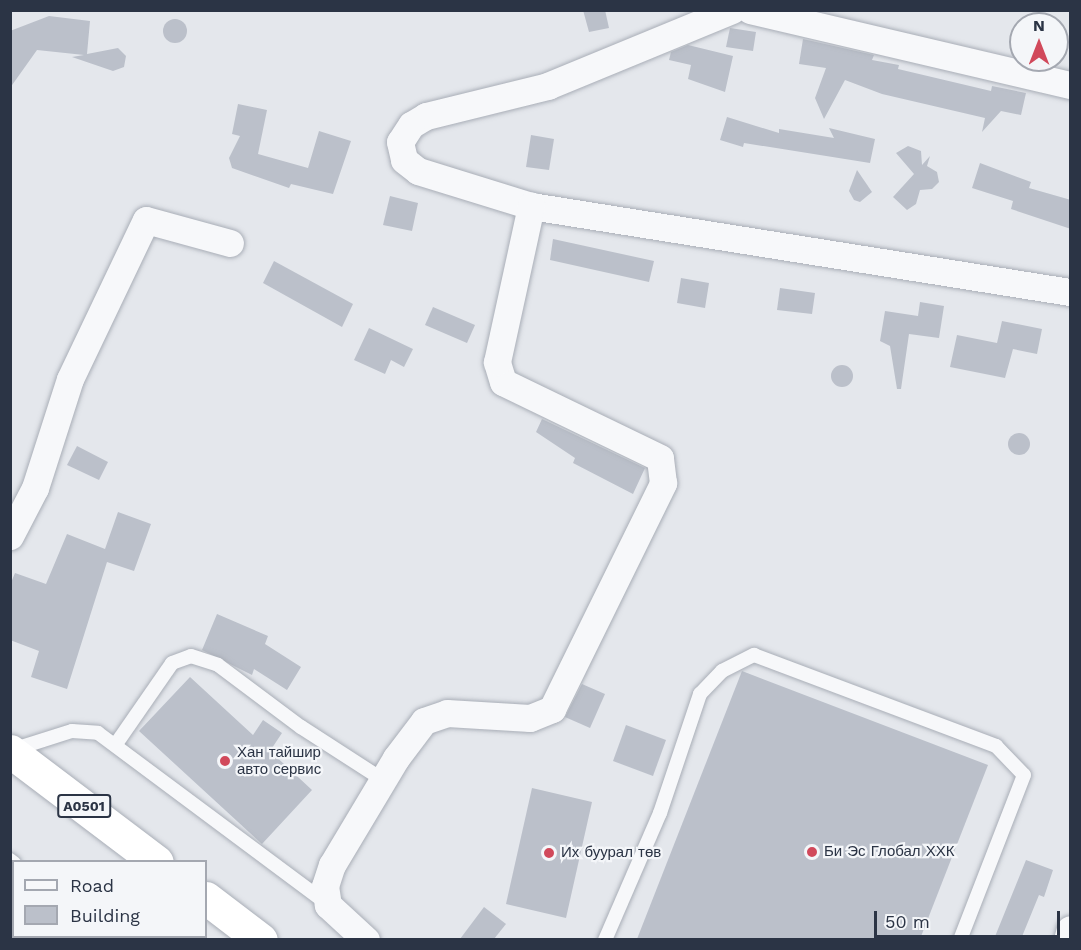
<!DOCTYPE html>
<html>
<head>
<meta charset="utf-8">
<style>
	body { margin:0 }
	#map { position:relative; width:1081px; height:950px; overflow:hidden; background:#e4e7ec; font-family:"Work Sans",sans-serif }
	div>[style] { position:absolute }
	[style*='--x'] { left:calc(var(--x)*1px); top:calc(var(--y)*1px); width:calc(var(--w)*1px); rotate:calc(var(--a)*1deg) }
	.building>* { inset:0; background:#bbc0ca }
	.round { border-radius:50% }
	.roads { filter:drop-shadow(0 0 2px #a9aeb7) drop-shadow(0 0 2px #a9aeb7) }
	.lane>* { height:14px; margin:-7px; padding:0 7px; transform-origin:7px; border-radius:7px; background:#f7f8fa }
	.street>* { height:27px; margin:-13.5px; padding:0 13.5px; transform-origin:13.5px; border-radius:13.5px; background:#f7f8fa }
	.highway>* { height:33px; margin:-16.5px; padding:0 16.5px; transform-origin:16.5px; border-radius:16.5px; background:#fff }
	.dots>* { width:16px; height:16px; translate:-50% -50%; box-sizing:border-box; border:3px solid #f4f6f9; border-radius:50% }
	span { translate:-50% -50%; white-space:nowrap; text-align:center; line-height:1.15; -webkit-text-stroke:4.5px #f4f6f9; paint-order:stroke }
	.shield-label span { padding:2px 4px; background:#f4f6f9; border:2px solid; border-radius:4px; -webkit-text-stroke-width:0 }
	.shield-label { font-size:14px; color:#2b3445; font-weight:700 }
	.poi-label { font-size:15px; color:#2b3445 }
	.left { translate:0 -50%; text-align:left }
	.frame { position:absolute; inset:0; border:12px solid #2b3445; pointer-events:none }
	.legend { position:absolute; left:12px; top:860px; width:195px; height:78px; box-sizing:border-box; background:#f4f6f9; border:2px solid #a4a8b1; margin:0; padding:8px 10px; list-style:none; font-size:18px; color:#2b3445 }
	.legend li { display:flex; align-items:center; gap:12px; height:30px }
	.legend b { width:30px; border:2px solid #a4a8b1 }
	.north { position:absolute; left:1009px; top:12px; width:60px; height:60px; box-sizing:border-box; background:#f4f6f9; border:2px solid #a4a8b1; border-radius:50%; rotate:0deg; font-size:16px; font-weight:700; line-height:24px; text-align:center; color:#2b3445 }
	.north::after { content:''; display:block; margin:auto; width:21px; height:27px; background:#d1495b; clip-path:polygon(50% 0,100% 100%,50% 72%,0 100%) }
	.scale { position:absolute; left:874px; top:911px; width:186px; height:27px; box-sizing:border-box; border:3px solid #2b3445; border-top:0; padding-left:8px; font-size:18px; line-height:21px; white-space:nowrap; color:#2b3445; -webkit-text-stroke:4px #f4f6f9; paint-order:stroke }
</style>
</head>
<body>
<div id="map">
	<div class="building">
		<i style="clip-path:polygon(583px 10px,605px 10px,609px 28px,589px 32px)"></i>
		<i style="clip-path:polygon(49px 16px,90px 21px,87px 54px,118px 48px,126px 56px,124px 67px,113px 71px,72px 57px,84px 55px,37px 50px,10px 88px,10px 31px)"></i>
		<i class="round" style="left:163px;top:19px;width:24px;height:24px"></i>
		<i style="clip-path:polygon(730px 28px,756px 32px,753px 51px,726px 47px)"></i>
		<i style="clip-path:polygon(803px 39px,874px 55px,872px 60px,899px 65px,898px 69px,991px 91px,992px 86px,1026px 93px,1021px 115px,1001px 111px,982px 132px,985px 118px,882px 94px,845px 80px,824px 119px,815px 98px,826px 68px,799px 64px)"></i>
		<i style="clip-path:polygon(688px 45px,733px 56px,725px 92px,688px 79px,691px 65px,669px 60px,671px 52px)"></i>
		<i style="clip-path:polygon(238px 104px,267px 110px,258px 154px,308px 168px,319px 131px,351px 141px,333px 194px,291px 184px,289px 188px,232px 168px,229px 158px,240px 136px,232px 134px)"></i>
		<i style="clip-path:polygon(727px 117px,779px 133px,779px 129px,834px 138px,829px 128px,875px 139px,870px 163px,744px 143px,743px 147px,720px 140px)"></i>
		<i style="clip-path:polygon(531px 135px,554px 139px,549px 170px,526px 167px)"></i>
		<i style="clip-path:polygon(908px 146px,921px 151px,922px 165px,930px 156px,927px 166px,937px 172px,939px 182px,932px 189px,920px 190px,916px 204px,907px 210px,893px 197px,914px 174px,896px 153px)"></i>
		<i style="clip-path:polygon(980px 163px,1031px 182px,1029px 188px,1071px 200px,1071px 229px,1011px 209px,1013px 201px,972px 188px)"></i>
		<i style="clip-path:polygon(857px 170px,872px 192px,860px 202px,854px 200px,849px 191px)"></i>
		<i style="clip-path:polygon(390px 196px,418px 203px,412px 231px,383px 225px)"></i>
		<i style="clip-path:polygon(553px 239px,654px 261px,649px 282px,550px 260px)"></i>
		<i style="clip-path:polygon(274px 261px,353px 304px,342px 327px,263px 283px)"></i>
		<i style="clip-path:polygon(681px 278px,709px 283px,705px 308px,677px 303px)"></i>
		<i style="clip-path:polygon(780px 288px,815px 293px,812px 314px,777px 310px)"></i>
		<i style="clip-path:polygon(920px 302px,944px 306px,939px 338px,909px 334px,901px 389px,897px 389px,890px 346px,880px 341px,885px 311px,918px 316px)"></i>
		<i style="clip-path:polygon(433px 307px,475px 325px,467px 343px,425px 325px)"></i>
		<i style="clip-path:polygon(1002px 321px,1042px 329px,1037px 354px,1013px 349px,1005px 378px,950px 367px,957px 335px,997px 343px)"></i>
		<i style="clip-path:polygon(369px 328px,413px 349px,404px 367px,391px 360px,385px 374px,354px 360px)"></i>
		<i class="round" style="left:831px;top:365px;width:22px;height:22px"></i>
		<i style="clip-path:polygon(542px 419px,645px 468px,633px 494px,573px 463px,575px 458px,536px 432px)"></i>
		<i class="round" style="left:1008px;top:433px;width:22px;height:22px"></i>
		<i style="clip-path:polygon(77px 446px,108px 462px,99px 480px,67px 465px)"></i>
		<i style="clip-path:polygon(118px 512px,151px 524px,134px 571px,107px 562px,67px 689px,31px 677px,39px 651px,10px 640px,10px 585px,15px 573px,46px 584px,67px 534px,105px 549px)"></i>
		<i style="clip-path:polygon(217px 614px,268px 636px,265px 644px,301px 667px,287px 690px,254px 669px,252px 675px,202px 650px)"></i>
		<i style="clip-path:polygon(742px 671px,988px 765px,920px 939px,637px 939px)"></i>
		<i style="clip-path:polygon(190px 677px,253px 735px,263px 720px,282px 733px,270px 751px,312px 790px,262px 844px,139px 731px)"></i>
		<i style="clip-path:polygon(582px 684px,605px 694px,590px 728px,565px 717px)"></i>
		<i style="clip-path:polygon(626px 725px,666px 740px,653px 776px,613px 761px)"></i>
		<i style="clip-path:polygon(532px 788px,592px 802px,566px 918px,506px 904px)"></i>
		<i style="clip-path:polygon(1026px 860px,1053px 870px,1044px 897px,1039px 895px,1021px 939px,994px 939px)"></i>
		<i style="clip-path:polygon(484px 907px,506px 924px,494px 939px,460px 939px)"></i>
	</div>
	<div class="roads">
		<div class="lane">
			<i style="--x:116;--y:744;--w:98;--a:-55.3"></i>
			<i style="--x:172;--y:663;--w:20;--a:-20"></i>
			<i style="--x:191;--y:656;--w:28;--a:18"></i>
			<i style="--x:218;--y:665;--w:104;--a:36.8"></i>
			<i style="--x:301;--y:727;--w:98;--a:32.9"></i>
			<i style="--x:12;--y:750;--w:63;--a:-17.6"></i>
			<i style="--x:72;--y:731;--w:26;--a:4"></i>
			<i style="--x:98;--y:733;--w:284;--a:36.7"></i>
			<i style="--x:10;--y:860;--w:5;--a:37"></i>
			<i style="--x:10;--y:913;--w:5;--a:37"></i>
			<i style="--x:41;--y:936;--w:6;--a:45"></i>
			<i style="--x:109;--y:936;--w:6;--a:45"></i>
			<i style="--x:605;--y:940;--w:138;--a:-66.6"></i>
			<i style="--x:660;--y:813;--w:126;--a:-71.4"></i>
			<i style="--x:700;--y:694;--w:32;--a:-46"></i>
			<i style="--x:722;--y:671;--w:36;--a:-27"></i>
			<i style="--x:754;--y:655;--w:259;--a:20.6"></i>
			<i style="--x:996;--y:746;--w:40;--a:46"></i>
			<i style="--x:1024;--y:775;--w:177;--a:111.2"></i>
		</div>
		<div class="street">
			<i style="--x:732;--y:10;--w:199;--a:157.6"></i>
			<i style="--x:548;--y:86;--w:126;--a:166.2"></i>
			<i style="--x:426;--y:116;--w:17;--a:149"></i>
			<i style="--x:411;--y:125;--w:20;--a:123"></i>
			<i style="--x:400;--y:142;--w:18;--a:77"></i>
			<i style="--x:404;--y:160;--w:18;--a:38"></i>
			<i style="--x:418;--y:171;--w:118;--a:17.2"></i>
			<i style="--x:531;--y:206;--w:546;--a:9.07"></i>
			<i style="--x:750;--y:10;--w:329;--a:13.2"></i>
			<i style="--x:10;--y:536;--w:54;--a:-62.5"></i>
			<i style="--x:35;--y:488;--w:114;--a:-72.2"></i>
			<i style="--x:70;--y:379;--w:176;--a:-64.5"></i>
			<i style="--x:146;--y:220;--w:87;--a:15.3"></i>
			<i style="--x:366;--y:940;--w:52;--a:-137.4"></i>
			<i style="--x:328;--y:905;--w:19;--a:-99"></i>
			<i style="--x:325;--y:886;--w:22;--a:-72"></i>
			<i style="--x:332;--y:865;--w:125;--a:-59.1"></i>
			<i style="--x:396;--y:758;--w:46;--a:-52.9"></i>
			<i style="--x:424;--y:721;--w:24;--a:-19"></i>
			<i style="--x:447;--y:713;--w:83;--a:3.4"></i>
			<i style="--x:530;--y:718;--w:24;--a:-22"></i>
			<i style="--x:552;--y:709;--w:252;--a:-63.8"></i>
			<i style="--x:663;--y:483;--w:25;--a:-97"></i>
			<i style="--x:660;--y:458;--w:174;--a:-154.2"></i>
			<i style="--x:503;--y:382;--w:21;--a:-107"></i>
			<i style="--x:497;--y:362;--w:160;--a:-77.7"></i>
			<i style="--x:1067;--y:940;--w:11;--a:-75"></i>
		</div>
		<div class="highway">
			<i style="--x:10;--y:751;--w:184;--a:37.1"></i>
			<i style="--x:206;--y:898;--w:69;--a:37.4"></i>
		</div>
	</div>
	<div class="dots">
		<i style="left:225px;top:761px;background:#d1495b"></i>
		<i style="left:812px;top:852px;background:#d1495b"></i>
		<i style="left:549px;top:853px;background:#d1495b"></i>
	</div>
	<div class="shield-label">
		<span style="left:84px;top:806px">A0501</span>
	</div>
	<div class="poi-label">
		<span class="left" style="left:237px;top:761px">Хан тайшир<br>авто сервис</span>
		<span class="left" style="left:824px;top:852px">Би Эс Глобал ХХК</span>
		<span class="left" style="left:561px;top:853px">Их буурал төв</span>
	</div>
	<div class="frame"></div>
	<ul class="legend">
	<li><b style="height:8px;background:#f7f8fa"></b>Road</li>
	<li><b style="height:16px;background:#bbc0ca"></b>Building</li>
	</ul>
	<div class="north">N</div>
	<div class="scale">50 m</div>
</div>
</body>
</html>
